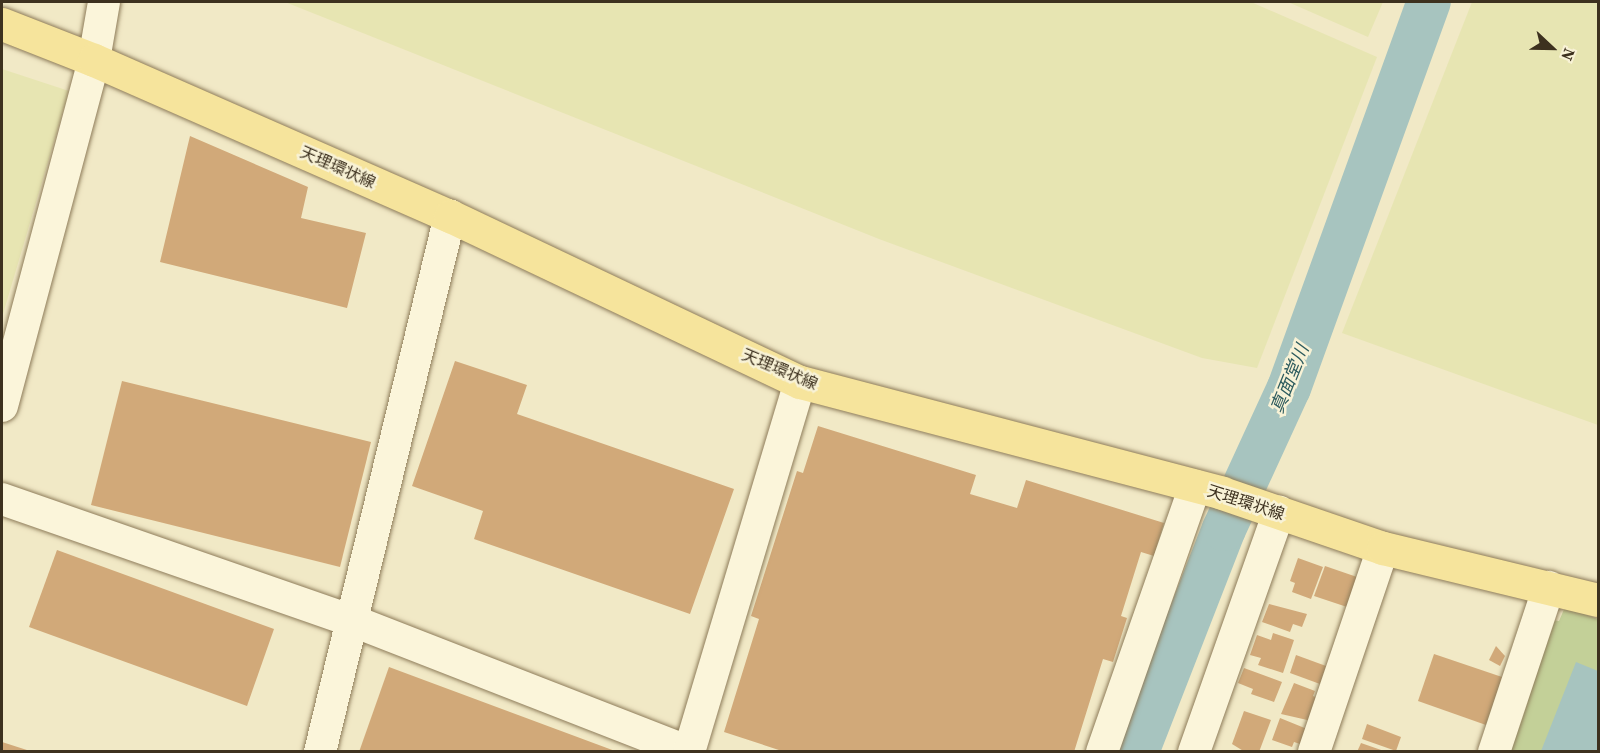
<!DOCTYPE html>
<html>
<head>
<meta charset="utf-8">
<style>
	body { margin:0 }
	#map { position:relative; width:1600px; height:753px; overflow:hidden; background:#f1e9c6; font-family:"Source Serif 4","Noto Sans JP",serif }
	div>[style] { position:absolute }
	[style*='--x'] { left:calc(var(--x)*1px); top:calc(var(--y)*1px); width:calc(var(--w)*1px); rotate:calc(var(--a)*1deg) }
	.farmland>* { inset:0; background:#e7e5b2 }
	.green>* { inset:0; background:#c3d098 }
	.water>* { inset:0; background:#a7c4bf }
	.river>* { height:44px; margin:-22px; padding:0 22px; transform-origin:22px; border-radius:22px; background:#a7c4bf }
	.building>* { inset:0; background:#d1a979 }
	.roads { filter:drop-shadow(0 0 2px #8e7c5a) drop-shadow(0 0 2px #8e7c5a) }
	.minor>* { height:32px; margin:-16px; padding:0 16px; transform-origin:16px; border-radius:16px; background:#fbf5da }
	.major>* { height:33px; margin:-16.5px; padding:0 16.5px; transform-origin:16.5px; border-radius:16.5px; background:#f6e49c }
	span { translate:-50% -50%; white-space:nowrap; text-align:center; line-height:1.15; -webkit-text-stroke:5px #f8f2d6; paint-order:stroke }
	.street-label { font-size:16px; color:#3d311f }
	.water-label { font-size:18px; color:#2d5b5e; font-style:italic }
	.frame { position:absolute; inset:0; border:3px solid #3d311f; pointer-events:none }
	.north { position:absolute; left:1522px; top:18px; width:60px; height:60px; -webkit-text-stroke:4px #f8f2d6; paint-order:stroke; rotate:112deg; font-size:16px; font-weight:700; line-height:24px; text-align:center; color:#3d311f }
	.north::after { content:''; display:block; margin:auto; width:21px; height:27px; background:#3d311f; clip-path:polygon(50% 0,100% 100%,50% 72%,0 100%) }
</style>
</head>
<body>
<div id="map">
	<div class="farmland">
		<i style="clip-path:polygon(285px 2px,1251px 2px,1377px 57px,1257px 368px,1202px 358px,879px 239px)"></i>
		<i style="clip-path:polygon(1288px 2px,1383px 2px,1368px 37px)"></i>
		<i style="clip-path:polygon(1472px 2px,1598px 2px,1598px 425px,1342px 333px)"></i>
		<i style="clip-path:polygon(2px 69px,69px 91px,3px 314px,2px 313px)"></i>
	</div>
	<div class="green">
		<i style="clip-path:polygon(1565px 607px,1598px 619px,1598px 751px,1507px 752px,1552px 620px,1559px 621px)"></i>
	</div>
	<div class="water">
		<i style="clip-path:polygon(1576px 662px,1598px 671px,1598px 751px,1541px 751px)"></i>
	</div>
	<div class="river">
		<i style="--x:1137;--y:752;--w:239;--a:-68.7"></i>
		<i style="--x:1224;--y:529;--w:155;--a:-65.3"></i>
		<i style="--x:1289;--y:388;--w:411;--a:-70.1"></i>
	</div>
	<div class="building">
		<i style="clip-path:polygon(190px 136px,308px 187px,301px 218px,366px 233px,347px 308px,160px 262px)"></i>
		<i style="clip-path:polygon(455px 361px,527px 385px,517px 414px,734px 489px,690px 614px,474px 539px,483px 511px,412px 486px)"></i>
		<i style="clip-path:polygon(122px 381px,371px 442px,340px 567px,91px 505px)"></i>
		<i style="clip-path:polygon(818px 426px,976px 475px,970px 494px,1017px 508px,1026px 480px,1164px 523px,1154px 556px,1141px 552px,1121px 616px,1127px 618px,1113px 662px,1103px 659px,1074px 752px,785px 752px,724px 732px,759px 619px,751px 616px,797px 471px,803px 473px)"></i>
		<i style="clip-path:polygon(57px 550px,274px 629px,247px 706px,29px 627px)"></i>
		<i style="clip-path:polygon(1298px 558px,1323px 567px,1311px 599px,1292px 592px,1295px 583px,1290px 581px)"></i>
		<i style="clip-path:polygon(1325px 566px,1357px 577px,1347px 607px,1314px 596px)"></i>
		<i style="clip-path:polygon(1269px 604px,1307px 614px,1302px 627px,1293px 624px,1290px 632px,1262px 622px)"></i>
		<i style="clip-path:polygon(1273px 633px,1294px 640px,1283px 673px,1258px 665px,1261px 658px,1250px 655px,1257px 635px,1271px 640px)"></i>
		<i style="clip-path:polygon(1496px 646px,1505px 656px,1500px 666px,1489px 660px)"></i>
		<i style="clip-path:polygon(1434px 654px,1502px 677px,1486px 725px,1418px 701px)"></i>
		<i style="clip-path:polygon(1296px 655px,1326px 666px,1320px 684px,1290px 673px)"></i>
		<i style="clip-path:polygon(389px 667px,615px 751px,615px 752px,359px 752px)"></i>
		<i style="clip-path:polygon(1244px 668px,1282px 682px,1274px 702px,1251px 694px,1253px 689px,1238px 683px)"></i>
		<i style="clip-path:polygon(1294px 683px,1315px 691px,1313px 696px,1324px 701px,1316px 722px,1281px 714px)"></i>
		<i style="clip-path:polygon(1244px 711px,1271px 720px,1259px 752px,1245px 752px,1232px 744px)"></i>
		<i style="clip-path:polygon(1280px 718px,1312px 731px,1306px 746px,1294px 742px,1292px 747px,1272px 740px)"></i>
		<i style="clip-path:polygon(1367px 724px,1401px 737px,1396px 751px,1362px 739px)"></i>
		<i style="clip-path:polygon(2px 742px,30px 751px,30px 752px,2px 752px)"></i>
		<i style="clip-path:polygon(1361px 743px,1384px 751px,1384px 752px,1357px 752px)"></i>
	</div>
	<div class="roads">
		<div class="minor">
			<i style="--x:2;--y:406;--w:358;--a:-75.1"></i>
			<i style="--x:94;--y:60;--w:59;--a:-80.2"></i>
			<i style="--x:2;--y:499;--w:372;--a:19.2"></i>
			<i style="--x:353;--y:621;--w:361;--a:21.3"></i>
			<i style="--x:320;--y:752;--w:552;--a:-76.37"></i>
			<i style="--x:689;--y:752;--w:386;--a:-73.3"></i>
			<i style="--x:1102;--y:752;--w:282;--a:-70.7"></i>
			<i style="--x:1194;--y:752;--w:255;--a:-70.5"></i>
			<i style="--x:1314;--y:752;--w:215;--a:-71.3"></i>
			<i style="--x:1494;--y:752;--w:174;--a:-71.6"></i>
		</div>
		<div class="major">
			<i style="--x:2;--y:24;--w:99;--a:21.4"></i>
			<i style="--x:94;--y:60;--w:389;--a:23.7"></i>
			<i style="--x:450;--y:216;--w:387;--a:25.4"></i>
			<i style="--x:800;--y:382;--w:436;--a:14.7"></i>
			<i style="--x:1222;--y:493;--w:170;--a:18.9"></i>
			<i style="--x:1383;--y:548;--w:221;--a:13.6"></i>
		</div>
	</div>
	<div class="street-label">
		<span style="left:338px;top:167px;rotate:24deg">天理環状線</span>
		<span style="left:780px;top:369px;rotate:23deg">天理環状線</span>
		<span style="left:1246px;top:502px;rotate:18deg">天理環状線</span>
	</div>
	<div class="water-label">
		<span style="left:1290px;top:379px;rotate:-68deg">真面堂川</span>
	</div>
	<div class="frame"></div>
	<div class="north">N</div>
</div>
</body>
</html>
